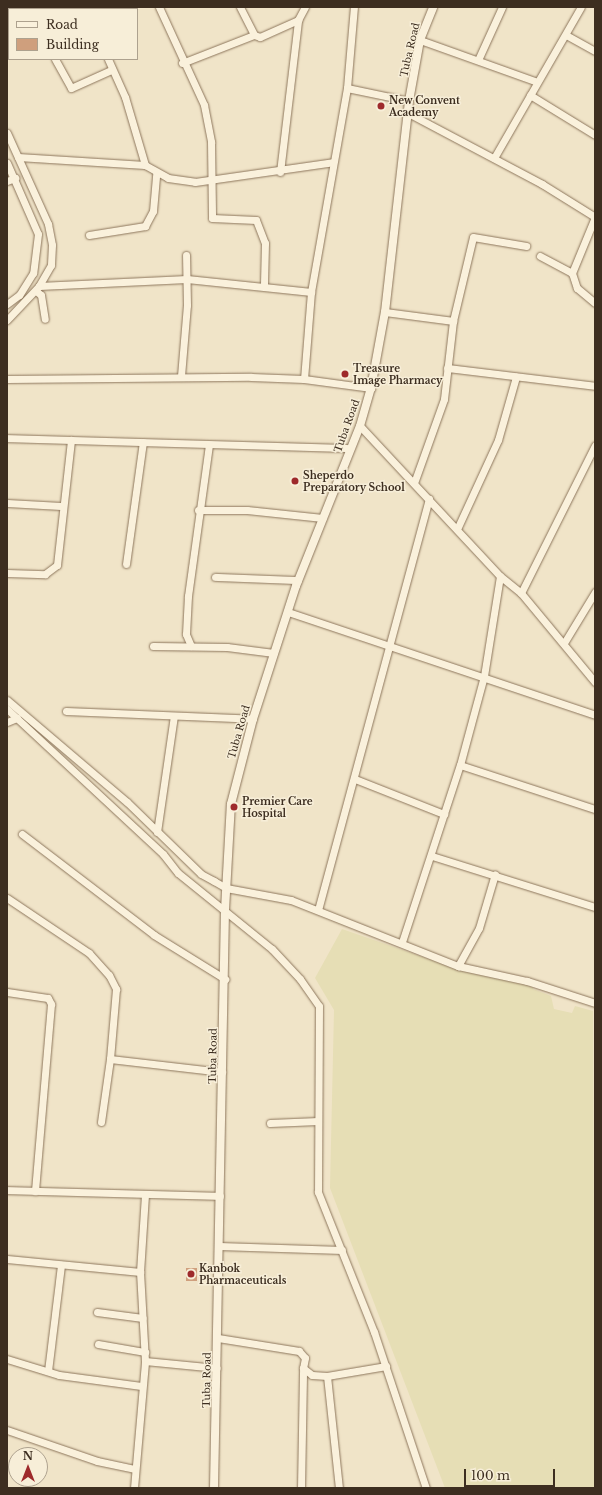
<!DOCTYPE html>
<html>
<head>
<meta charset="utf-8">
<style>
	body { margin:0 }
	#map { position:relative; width:602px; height:1495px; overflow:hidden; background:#f0e4c8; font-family:"Libre Baskerville",serif }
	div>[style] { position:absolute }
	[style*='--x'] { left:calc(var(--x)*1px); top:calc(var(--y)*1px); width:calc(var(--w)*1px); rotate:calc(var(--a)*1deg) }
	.farmland>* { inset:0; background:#e6deb5 }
	.building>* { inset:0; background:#cf9f7d }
	.roads { filter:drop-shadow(0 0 1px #8d765c) drop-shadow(0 0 1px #8d765c) }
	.minor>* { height:7px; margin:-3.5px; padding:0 3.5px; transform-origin:3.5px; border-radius:3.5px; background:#faf1dc }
	.tertiary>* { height:8px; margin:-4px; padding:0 4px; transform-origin:4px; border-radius:4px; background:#faf1dc }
	.dots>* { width:11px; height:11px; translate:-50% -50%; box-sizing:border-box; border:2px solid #f7eed8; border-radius:50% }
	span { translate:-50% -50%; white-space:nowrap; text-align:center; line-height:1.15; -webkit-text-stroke:3px #f7eed8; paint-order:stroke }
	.street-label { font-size:10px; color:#3d2e20 }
	.poi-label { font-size:10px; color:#3d2e20; font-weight:700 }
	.left { translate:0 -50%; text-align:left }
	.frame { position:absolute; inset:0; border:8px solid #3d2e20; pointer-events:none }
	.legend { position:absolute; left:8px; top:8px; width:130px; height:52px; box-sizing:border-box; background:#f7eed8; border:1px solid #ada18e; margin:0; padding:5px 7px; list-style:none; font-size:12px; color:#3d2e20 }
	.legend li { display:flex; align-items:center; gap:8px; height:20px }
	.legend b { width:20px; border:1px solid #ada18e }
	.north { position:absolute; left:8px; top:1447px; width:40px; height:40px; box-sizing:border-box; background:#f7eed8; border:1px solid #ada18e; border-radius:50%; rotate:0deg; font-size:11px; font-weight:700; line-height:16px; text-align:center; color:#3d2e20 }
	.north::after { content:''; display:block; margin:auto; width:14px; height:18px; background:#9e2a2b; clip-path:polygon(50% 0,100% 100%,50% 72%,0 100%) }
	.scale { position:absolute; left:464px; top:1469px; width:91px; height:18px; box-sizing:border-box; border:2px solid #3d2e20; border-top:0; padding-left:5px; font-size:12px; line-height:14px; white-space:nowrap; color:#3d2e20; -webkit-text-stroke:3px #f7eed8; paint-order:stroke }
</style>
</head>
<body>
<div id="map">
	<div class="farmland">
		<i style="clip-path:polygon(342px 929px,443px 964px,532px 985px,533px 989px,551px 996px,554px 1009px,572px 1013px,575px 1006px,593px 1011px,595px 1488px,445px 1488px,330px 1188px,334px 1010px,315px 978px)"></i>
	</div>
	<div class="building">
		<i style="clip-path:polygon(186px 1268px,197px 1268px,197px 1281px,186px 1281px)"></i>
	</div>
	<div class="roads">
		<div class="minor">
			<i style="--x:29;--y:7;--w:2;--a:63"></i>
			<i style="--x:91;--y:7;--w:2;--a:63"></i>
			<i style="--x:159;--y:7;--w:108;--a:65.3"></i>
			<i style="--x:204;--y:105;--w:38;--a:79"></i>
			<i style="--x:211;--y:142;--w:76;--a:89.2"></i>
			<i style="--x:212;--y:218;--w:44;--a:2.6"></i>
			<i style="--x:256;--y:220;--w:25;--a:69"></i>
			<i style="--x:265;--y:243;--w:42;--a:91.4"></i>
			<i style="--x:240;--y:7;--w:31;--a:63"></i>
			<i style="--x:254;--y:35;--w:6;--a:18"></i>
			<i style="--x:260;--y:37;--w:42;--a:-24.1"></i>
			<i style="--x:298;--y:20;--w:15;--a:-62"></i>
			<i style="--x:566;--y:35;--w:33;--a:29"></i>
			<i style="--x:420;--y:40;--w:124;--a:19.7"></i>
			<i style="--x:55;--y:59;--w:33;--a:61"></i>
			<i style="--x:71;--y:88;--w:44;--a:-24.2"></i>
			<i style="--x:108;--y:59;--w:42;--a:65.9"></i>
			<i style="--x:125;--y:97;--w:71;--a:73.6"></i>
			<i style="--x:478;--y:60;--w:58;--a:-65.6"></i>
			<i style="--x:182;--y:63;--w:77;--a:-21.3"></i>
			<i style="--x:347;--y:88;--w:63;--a:11.8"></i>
			<i style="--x:530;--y:95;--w:76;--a:31.6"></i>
			<i style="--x:408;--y:113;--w:152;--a:27.9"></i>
			<i style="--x:542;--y:184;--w:62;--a:31.9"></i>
			<i style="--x:7;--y:133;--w:100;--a:65.7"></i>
			<i style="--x:48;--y:224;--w:21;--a:79"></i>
			<i style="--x:52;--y:245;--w:20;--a:93"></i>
			<i style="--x:51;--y:265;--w:24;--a:120"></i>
			<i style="--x:39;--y:286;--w:47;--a:133.3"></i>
			<i style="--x:18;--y:157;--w:127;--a:3.6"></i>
			<i style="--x:145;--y:165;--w:26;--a:29"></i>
			<i style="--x:168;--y:178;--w:27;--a:8"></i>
			<i style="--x:195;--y:182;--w:139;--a:-8.2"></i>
			<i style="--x:494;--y:158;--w:174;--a:-60.1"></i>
			<i style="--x:7;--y:163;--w:77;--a:66.4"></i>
			<i style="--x:38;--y:234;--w:39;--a:97"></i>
			<i style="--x:33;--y:273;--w:26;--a:122"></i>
			<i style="--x:19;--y:295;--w:15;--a:143"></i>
			<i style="--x:280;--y:172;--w:153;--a:-83.2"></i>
			<i style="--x:7;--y:181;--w:9;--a:-21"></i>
			<i style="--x:595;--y:217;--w:61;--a:112.3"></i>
			<i style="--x:572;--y:273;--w:16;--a:72"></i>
			<i style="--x:577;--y:288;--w:23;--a:40"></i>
			<i style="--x:89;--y:235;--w:57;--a:-9.1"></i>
			<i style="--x:145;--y:226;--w:17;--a:-62"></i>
			<i style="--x:153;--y:211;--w:38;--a:-85"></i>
			<i style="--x:540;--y:256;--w:36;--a:28"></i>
			<i style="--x:39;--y:286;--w:148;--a:-2.7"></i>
			<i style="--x:187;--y:279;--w:125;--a:6"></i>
			<i style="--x:36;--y:291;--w:6;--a:39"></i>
			<i style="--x:41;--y:295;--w:24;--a:81"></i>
			<i style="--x:385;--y:312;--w:69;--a:7.5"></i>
			<i style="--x:447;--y:368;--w:149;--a:6.9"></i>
			<i style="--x:181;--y:376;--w:71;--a:-85.2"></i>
			<i style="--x:187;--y:305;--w:50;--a:-91.1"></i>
			<i style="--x:7;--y:379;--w:244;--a:-0.5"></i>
			<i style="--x:251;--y:377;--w:53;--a:2.2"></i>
			<i style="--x:304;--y:379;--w:68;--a:7.7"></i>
			<i style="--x:304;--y:379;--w:87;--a:-85.4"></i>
			<i style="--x:311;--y:292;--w:207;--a:-80"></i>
			<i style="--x:347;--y:88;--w:81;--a:-85.1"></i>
			<i style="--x:360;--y:426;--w:205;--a:47"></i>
			<i style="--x:500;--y:576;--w:27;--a:39"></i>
			<i style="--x:521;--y:593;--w:116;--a:50.3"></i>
			<i style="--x:7;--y:438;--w:343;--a:1.7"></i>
			<i style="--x:414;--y:483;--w:89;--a:-70.3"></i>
			<i style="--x:444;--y:399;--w:79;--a:-83.4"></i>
			<i style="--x:453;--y:321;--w:86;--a:-76.6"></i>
			<i style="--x:473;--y:237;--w:54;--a:9.6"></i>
			<i style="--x:7;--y:503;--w:54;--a:3.2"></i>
			<i style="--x:198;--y:510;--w:49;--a:0"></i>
			<i style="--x:247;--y:510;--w:76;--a:6"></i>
			<i style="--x:458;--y:527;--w:96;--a:-65.3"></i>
			<i style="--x:498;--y:440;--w:66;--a:-74.1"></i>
			<i style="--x:126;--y:564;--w:123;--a:-82.1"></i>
			<i style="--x:7;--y:573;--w:38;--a:2"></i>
			<i style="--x:45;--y:574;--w:15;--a:-37"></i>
			<i style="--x:57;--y:565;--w:126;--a:-83.6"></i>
			<i style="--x:215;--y:577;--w:83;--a:2.1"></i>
			<i style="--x:521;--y:593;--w:165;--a:-63.4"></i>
			<i style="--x:288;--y:612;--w:324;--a:18.5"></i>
			<i style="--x:564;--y:643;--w:60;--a:-58.7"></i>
			<i style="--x:153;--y:646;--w:74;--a:0.8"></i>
			<i style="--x:227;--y:647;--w:47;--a:7.3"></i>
			<i style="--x:191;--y:646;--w:13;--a:-113"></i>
			<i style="--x:186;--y:634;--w:38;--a:-87"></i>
			<i style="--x:188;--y:596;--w:153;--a:-82.1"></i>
			<i style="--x:7;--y:700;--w:157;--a:40.4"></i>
			<i style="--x:127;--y:802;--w:103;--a:44.2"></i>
			<i style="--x:201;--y:874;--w:15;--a:28"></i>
			<i style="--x:214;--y:881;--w:14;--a:30"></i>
			<i style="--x:226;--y:888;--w:66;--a:10.5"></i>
			<i style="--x:291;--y:900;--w:180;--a:21.6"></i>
			<i style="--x:458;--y:966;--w:71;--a:12.3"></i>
			<i style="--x:527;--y:981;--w:71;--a:17.9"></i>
			<i style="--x:7;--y:709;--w:213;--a:42.9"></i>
			<i style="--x:163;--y:854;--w:24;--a:52"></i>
			<i style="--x:178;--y:873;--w:121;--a:39"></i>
			<i style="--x:272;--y:949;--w:41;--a:47"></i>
			<i style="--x:300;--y:979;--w:33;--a:55"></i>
			<i style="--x:319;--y:1006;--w:186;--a:90.3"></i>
			<i style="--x:318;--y:1192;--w:151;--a:68.2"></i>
			<i style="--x:374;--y:1332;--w:164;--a:71.6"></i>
			<i style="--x:66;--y:711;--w:187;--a:2.4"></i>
			<i style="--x:7;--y:722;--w:11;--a:-22"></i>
			<i style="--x:460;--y:765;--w:142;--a:18.1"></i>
			<i style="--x:355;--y:779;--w:96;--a:21.5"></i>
			<i style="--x:157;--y:832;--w:117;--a:-81.7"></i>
			<i style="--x:22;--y:834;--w:166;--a:37.4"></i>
			<i style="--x:154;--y:935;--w:84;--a:31.8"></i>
			<i style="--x:432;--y:856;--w:171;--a:17.4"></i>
			<i style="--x:7;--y:898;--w:99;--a:33.9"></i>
			<i style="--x:89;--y:953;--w:30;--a:48"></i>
			<i style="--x:109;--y:975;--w:16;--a:63"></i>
			<i style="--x:116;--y:989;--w:70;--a:94.9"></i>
			<i style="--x:110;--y:1059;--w:113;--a:6.6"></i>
			<i style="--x:318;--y:910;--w:426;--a:-74.9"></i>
			<i style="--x:402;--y:942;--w:186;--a:-71.9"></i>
			<i style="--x:460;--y:765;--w:92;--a:-74.9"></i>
			<i style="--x:484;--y:676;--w:101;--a:-80.9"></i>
			<i style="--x:458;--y:966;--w:43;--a:-61.1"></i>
			<i style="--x:479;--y:928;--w:56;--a:-73.5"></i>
			<i style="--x:7;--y:992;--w:41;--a:8.3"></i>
			<i style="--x:48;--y:998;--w:7;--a:63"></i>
			<i style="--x:51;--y:1004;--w:188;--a:94.9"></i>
			<i style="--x:101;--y:1122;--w:64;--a:-81.9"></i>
			<i style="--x:270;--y:1123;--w:48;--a:-2.4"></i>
			<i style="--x:7;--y:1190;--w:213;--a:1.6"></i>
			<i style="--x:219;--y:1246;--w:123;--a:1.9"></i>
			<i style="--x:7;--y:1259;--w:134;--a:5.6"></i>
			<i style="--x:97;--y:1312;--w:46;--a:7.4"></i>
			<i style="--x:218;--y:1338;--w:82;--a:9.1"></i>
			<i style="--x:299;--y:1351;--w:9;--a:49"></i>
			<i style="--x:305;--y:1358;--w:10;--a:101"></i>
			<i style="--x:303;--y:1368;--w:11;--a:38"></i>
			<i style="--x:312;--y:1375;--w:15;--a:4"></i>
			<i style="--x:327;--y:1376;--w:60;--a:-9.6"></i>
			<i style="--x:98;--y:1344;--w:48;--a:9.7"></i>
			<i style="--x:7;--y:1359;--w:54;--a:17.1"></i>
			<i style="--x:59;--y:1375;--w:83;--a:7.6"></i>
			<i style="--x:145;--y:1361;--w:72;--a:5.6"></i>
			<i style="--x:48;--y:1371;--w:107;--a:-83"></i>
			<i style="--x:327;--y:1376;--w:113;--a:83.9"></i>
			<i style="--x:7;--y:1430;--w:95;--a:19"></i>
			<i style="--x:97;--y:1461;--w:38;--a:12"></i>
			<i style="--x:134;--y:1488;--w:127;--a:-85"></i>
			<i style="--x:145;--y:1361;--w:89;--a:-93.2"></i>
			<i style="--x:140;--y:1272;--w:78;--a:-86.3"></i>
			<i style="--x:301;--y:1488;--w:120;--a:-89"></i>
		</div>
		<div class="tertiary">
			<i style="--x:214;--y:1488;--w:578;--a:-88.91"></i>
			<i style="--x:225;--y:910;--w:106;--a:-86.8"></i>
			<i style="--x:231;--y:804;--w:88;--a:-75.5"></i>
			<i style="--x:253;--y:719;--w:140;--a:-72.1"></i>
			<i style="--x:296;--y:586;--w:172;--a:-68.2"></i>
			<i style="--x:360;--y:426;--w:40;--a:-74"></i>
			<i style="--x:371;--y:388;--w:77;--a:-79.6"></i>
			<i style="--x:385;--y:312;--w:212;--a:-83.5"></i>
			<i style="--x:409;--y:101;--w:62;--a:-79.8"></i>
			<i style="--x:420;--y:40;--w:35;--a:-68"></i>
		</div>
	</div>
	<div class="dots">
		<i style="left:381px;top:106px;background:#9e2a2b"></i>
		<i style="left:345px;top:374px;background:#9e2a2b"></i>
		<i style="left:295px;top:481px;background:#9e2a2b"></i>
		<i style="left:234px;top:807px;background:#9e2a2b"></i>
		<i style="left:191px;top:1274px;background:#9e2a2b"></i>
	</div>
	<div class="street-label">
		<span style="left:410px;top:50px;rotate:-77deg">Tuba Road</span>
		<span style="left:347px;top:426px;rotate:-70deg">Tuba Road</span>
		<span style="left:239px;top:732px;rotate:-74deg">Tuba Road</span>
		<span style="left:213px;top:1056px;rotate:-89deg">Tuba Road</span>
		<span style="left:207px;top:1380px;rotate:-89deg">Tuba Road</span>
	</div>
	<div class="poi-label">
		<span class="left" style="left:389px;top:106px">New Convent<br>Academy</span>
		<span class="left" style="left:353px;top:374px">Treasure<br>Image Pharmacy</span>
		<span class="left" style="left:303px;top:481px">Sheperdo<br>Preparatory School</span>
		<span class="left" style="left:242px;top:807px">Premier Care<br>Hospital</span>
		<span class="left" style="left:199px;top:1274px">Kanbok<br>Pharmaceuticals</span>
	</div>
	<div class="frame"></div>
	<ul class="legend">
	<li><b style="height:5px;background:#faf1dc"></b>Road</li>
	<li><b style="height:11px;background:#cf9f7d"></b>Building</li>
	</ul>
	<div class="north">N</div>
	<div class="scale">100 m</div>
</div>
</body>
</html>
